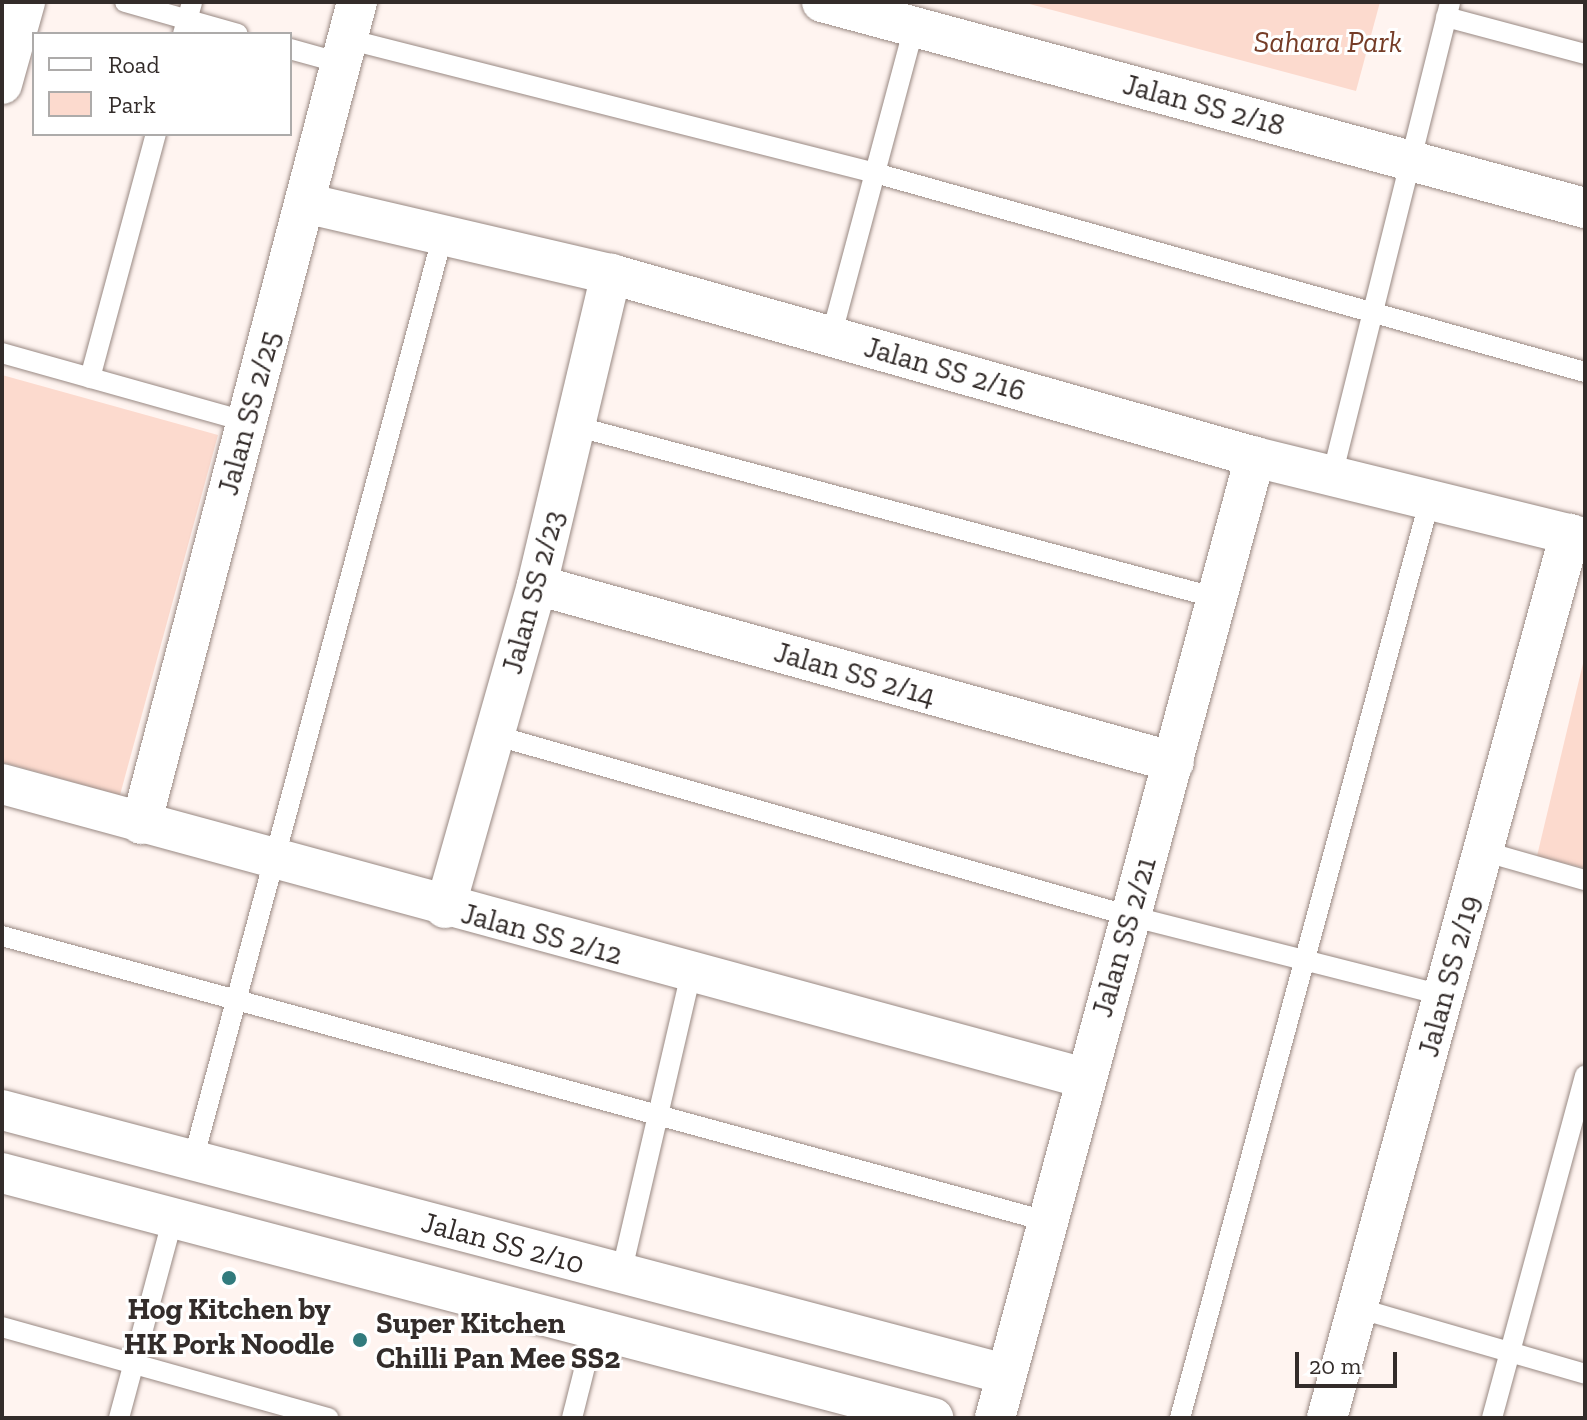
<!DOCTYPE html>
<html>
<head>
<meta charset="utf-8">
<style>
	body { margin:0 }
	#map { position:relative; width:1587px; height:1420px; overflow:hidden; background:#fff4f0; font-family:"Zilla Slab",serif }
	div>[style] { position:absolute }
	[style*='--x'] { left:calc(var(--x)*1px); top:calc(var(--y)*1px); width:calc(var(--w)*1px); rotate:calc(var(--a)*1deg) }
	.green>* { inset:0; background:#fcdace }
	.roads { filter:drop-shadow(0 0 2px #998983) drop-shadow(0 0 2px #998983) }
	.lane>* { height:20px; margin:-10px; padding:0 10px; transform-origin:10px; border-radius:10px; background:#fff }
	.street>* { height:40px; margin:-20px; padding:0 20px; transform-origin:20px; border-radius:20px; background:#fff }
	.dots>* { width:22px; height:22px; translate:-50% -50%; box-sizing:border-box; border:4px solid #fff; border-radius:50% }
	span { translate:-50% -50%; white-space:nowrap; text-align:center; line-height:1.15; -webkit-text-stroke:6px #fff; paint-order:stroke }
	.park-label { font-size:30px; color:#753c27; font-style:italic }
	.street-label { font-size:30px; color:#332c2a }
	.poi-label { font-size:30px; color:#332c2a; font-weight:700 }
	.left { translate:0 -50%; text-align:left }
	.frame { position:absolute; inset:0; border:4px solid #332c2a; pointer-events:none }
	.legend { position:absolute; left:32px; top:32px; width:260px; height:104px; box-sizing:border-box; background:#fff; border:2px solid #adabaa; margin:0; padding:10px 14px; list-style:none; font-size:24px; color:#332c2a }
	.legend li { display:flex; align-items:center; gap:16px; height:40px }
	.legend b { width:40px; border:2px solid #adabaa }
	.scale { position:absolute; left:1295px; top:1352px; width:102px; height:36px; box-sizing:border-box; border:4px solid #332c2a; border-top:0; padding-left:10px; font-size:24px; line-height:28px; white-space:nowrap; color:#332c2a; -webkit-text-stroke:6px #fff; paint-order:stroke }
</style>
</head>
<body>
<div id="map">
	<div class="green">
		<i style="clip-path:polygon(1022px 2px,1380px 2px,1356px 91px)"></i>
		<i style="clip-path:polygon(2px 375px,218px 435px,120px 795px,2px 762px)"></i>
		<i style="clip-path:polygon(1585px 655px,1585px 868px,1537px 856px)"></i>
	</div>
	<div class="roads">
		<div class="lane">
			<i style="--x:125;--y:2;--w:117;--a:15.8"></i>
			<i style="--x:1446;--y:17;--w:144;--a:14.9"></i>
			<i style="--x:183;--y:34;--w:33;--a:-74"></i>
			<i style="--x:347;--y:39;--w:545;--a:14.24"></i>
			<i style="--x:875;--y:173;--w:737;--a:15.66"></i>
			<i style="--x:290;--y:49;--w:53;--a:15.4"></i>
			<i style="--x:831;--y:337;--w:321;--a:-75"></i>
			<i style="--x:2;--y:353;--w:255;--a:15.7"></i>
			<i style="--x:90;--y:378;--w:253;--a:-74.9"></i>
			<i style="--x:575;--y:426;--w:665;--a:15"></i>
			<i style="--x:1332;--y:476;--w:488;--a:-76"></i>
			<i style="--x:494;--y:735;--w:661;--a:15.89"></i>
			<i style="--x:1130;--y:916;--w:323;--a:14.2"></i>
			<i style="--x:1483;--y:851;--w:106;--a:15.9"></i>
			<i style="--x:2;--y:936;--w:1082;--a:15.27"></i>
			<i style="--x:193;--y:1160;--w:958;--a:-74.88"></i>
			<i style="--x:621;--y:1274;--w:309;--a:-76.9"></i>
			<i style="--x:1357;--y:1308;--w:237;--a:16.1"></i>
			<i style="--x:2;--y:1327;--w:339;--a:15.6"></i>
			<i style="--x:119;--y:1418;--w:204;--a:-74.9"></i>
			<i style="--x:572;--y:1418;--w:90;--a:-75.8"></i>
			<i style="--x:1180;--y:1418;--w:952;--a:-74.78"></i>
			<i style="--x:1492;--y:1418;--w:355;--a:-74.8"></i>
		</div>
		<div class="street">
			<i style="--x:822;--y:2;--w:790;--a:15.11"></i>
			<i style="--x:2;--y:84;--w:85;--a:-74.3"></i>
			<i style="--x:305;--y:203;--w:314;--a:13.1"></i>
			<i style="--x:611;--y:274;--w:669;--a:15.86"></i>
			<i style="--x:1255;--y:457;--w:340;--a:13.8"></i>
			<i style="--x:537;--y:585;--w:661;--a:15.53"></i>
			<i style="--x:2;--y:784;--w:1121;--a:15.2"></i>
			<i style="--x:141;--y:824;--w:850;--a:-75.28"></i>
			<i style="--x:445;--y:908;--w:336;--a:-74.1"></i>
			<i style="--x:537;--y:585;--w:320;--a:-76.6"></i>
			<i style="--x:2;--y:1110;--w:1037;--a:14.75"></i>
			<i style="--x:2;--y:1173;--w:963;--a:14.74"></i>
			<i style="--x:995;--y:1418;--w:996;--a:-74.86"></i>
			<i style="--x:1327;--y:1418;--w:917;--a:-74.63"></i>
		</div>
	</div>
	<div class="dots">
		<i style="left:229px;top:1278px;background:#327b7d"></i>
		<i style="left:360px;top:1340px;background:#327b7d"></i>
	</div>
	<div class="park-label">
		<span style="left:1328px;top:42px">Sahara Park</span>
	</div>
	<div class="street-label">
		<span style="left:1204px;top:105px;rotate:15deg">Jalan SS 2/18</span>
		<span style="left:945px;top:369px;rotate:16deg">Jalan SS 2/16</span>
		<span style="left:249px;top:413px;rotate:-75deg">Jalan SS 2/25</span>
		<span style="left:533px;top:592px;rotate:-75deg">Jalan SS 2/23</span>
		<span style="left:855px;top:674px;rotate:16deg">Jalan SS 2/14</span>
		<span style="left:542px;top:934px;rotate:15deg">Jalan SS 2/12</span>
		<span style="left:1124px;top:937px;rotate:-74deg">Jalan SS 2/21</span>
		<span style="left:1449px;top:976px;rotate:-75deg">Jalan SS 2/19</span>
		<span style="left:503px;top:1243px;rotate:15deg">Jalan SS 2/10</span>
	</div>
	<div class="poi-label">
		<span style="left:229px;top:1326px">Hog Kitchen by<br>HK Pork Noodle</span>
		<span class="left" style="left:376px;top:1340px">Super Kitchen<br>Chilli Pan Mee SS2</span>
	</div>
	<div class="frame"></div>
	<ul class="legend">
	<li><b style="height:10px;background:#fff"></b>Road</li>
	<li><b style="height:22px;background:#fcdace"></b>Park</li>
	</ul>
	<div class="scale">20 m</div>
</div>
</body>
</html>
